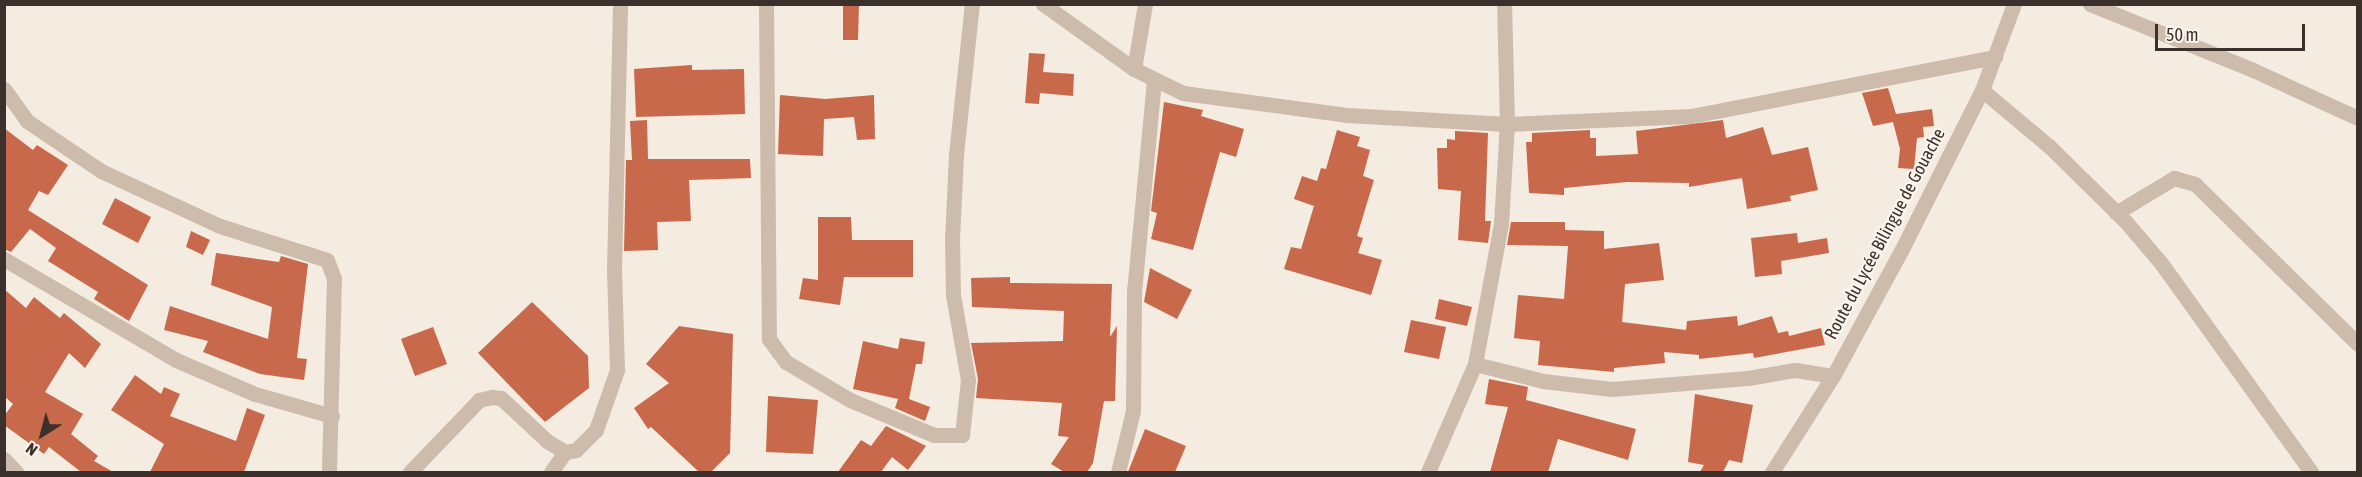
<!DOCTYPE html>
<html>
<head>
<meta charset="utf-8">
<style>
	body { margin:0 }
	#map { position:relative; width:2362px; height:477px; overflow:hidden; background:#f4ebe1; font-family:"Asap Condensed",sans-serif }
	div>[style] { position:absolute }
	[style*='--x'] { left:calc(var(--x)*1px); top:calc(var(--y)*1px); width:calc(var(--w)*1px); rotate:calc(var(--a)*1deg) }
	.building>* { inset:0; background:#c8694b }
	.minor>* { height:15px; margin:-7.5px; padding:0 7.5px; transform-origin:7.5px; border-radius:7.5px; background:#cdbbac }
	span { translate:-50% -50%; white-space:nowrap; text-align:center; line-height:1.15; -webkit-text-stroke:4.5px #fbf5ee; paint-order:stroke }
	.street-label { font-size:18px; color:#3b302b }
	.frame { position:absolute; inset:0; border:6px solid #3b302b; pointer-events:none }
	.north { position:absolute; left:12px; top:405px; width:60px; height:60px; -webkit-text-stroke:4px #fbf5ee; paint-order:stroke; rotate:216deg; font-size:16px; font-weight:700; line-height:24px; text-align:center; color:#3b302b }
	.north::after { content:''; display:block; margin:auto; width:21px; height:27px; background:#3b302b; clip-path:polygon(50% 0,100% 100%,50% 72%,0 100%) }
	.scale { position:absolute; left:2155px; top:24px; width:150px; height:27px; box-sizing:border-box; border:3px solid #3b302b; border-top:0; padding-left:8px; font-size:18px; line-height:21px; white-space:nowrap; color:#3b302b; -webkit-text-stroke:4px #fbf5ee; paint-order:stroke }
</style>
</head>
<body>
<div id="map">
	<div class="building">
		<i style="clip-path:polygon(843px 4px,859px 4px,858px 40px,843px 40px)"></i>
		<i style="clip-path:polygon(1029px 53px,1045px 54px,1043px 72px,1074px 74px,1073px 96px,1040px 93px,1039px 104px,1025px 103px)"></i>
		<i style="clip-path:polygon(692px 65px,692px 70px,744px 69px,745px 114px,636px 117px,634px 69px)"></i>
		<i style="clip-path:polygon(1888px 88px,1896px 114px,1932px 109px,1934px 126px,1923px 127px,1924px 137px,1917px 138px,1914px 169px,1898px 168px,1900px 149px,1893px 122px,1873px 126px,1862px 93px)"></i>
		<i style="clip-path:polygon(780px 95px,825px 99px,874px 95px,875px 139px,857px 140px,854px 117px,824px 119px,823px 156px,778px 154px)"></i>
		<i style="clip-path:polygon(1164px 102px,1203px 110px,1201px 116px,1244px 129px,1236px 157px,1220px 152px,1193px 250px,1151px 239px,1157px 213px,1151px 211px)"></i>
		<i style="clip-path:polygon(647px 120px,648px 159px,750px 159px,751px 178px,689px 180px,691px 221px,657px 222px,658px 250px,624px 251px,626px 160px,632px 160px,630px 121px)"></i>
		<i style="clip-path:polygon(1723px 120px,1726px 138px,1763px 127px,1772px 155px,1808px 147px,1818px 190px,1790px 196px,1791px 201px,1747px 209px,1742px 178px,1689px 187px,1689px 183px,1627px 182px,1564px 188px,1564px 195px,1529px 193px,1526px 142px,1532px 142px,1532px 133px,1590px 130px,1590px 138px,1596px 138px,1596px 156px,1638px 154px,1636px 131px)"></i>
		<i style="clip-path:polygon(4px 128px,33px 150px,37px 145px,68px 165px,48px 195px,39px 191px,28px 210px,148px 285px,129px 321px,94px 299px,98px 292px,48px 261px,56px 248px,30px 229px,11px 252px,4px 249px)"></i>
		<i style="clip-path:polygon(1337px 130px,1360px 137px,1357px 146px,1370px 150px,1363px 176px,1374px 180px,1357px 236px,1363px 238px,1358px 253px,1382px 260px,1371px 295px,1284px 269px,1291px 247px,1301px 249px,1314px 206px,1294px 199px,1302px 176px,1317px 181px,1321px 168px,1326px 169px)"></i>
		<i style="clip-path:polygon(1455px 131px,1488px 133px,1485px 221px,1491px 221px,1488px 243px,1458px 240px,1461px 191px,1438px 189px,1437px 148px,1447px 148px,1447px 139px,1455px 140px)"></i>
		<i style="clip-path:polygon(115px 198px,151px 217px,138px 243px,102px 224px)"></i>
		<i style="clip-path:polygon(818px 217px,851px 217px,852px 240px,913px 240px,913px 277px,844px 277px,840px 305px,799px 299px,803px 278px,818px 280px)"></i>
		<i style="clip-path:polygon(1511px 222px,1565px 222px,1565px 230px,1604px 231px,1604px 249px,1659px 243px,1664px 280px,1625px 284px,1622px 322px,1686px 330px,1687px 321px,1737px 316px,1738px 326px,1772px 316px,1778px 333px,1788px 331px,1789px 336px,1821px 328px,1825px 345px,1754px 358px,1753px 353px,1699px 359px,1699px 355px,1664px 352px,1665px 363px,1614px 368px,1614px 372px,1538px 365px,1540px 341px,1514px 338px,1518px 295px,1564px 299px,1568px 246px,1507px 245px)"></i>
		<i style="clip-path:polygon(191px 231px,210px 240px,203px 255px,186px 247px)"></i>
		<i style="clip-path:polygon(1797px 233px,1798px 243px,1827px 238px,1829px 253px,1781px 261px,1782px 274px,1755px 277px,1751px 238px)"></i>
		<i style="clip-path:polygon(216px 253px,279px 262px,281px 256px,308px 264px,297px 358px,307px 359px,304px 380px,260px 374px,203px 352px,208px 341px,164px 330px,170px 306px,268px 339px,272px 307px,211px 285px)"></i>
		<i style="clip-path:polygon(1150px 268px,1192px 290px,1177px 319px,1144px 302px)"></i>
		<i style="clip-path:polygon(1010px 277px,1010px 283px,1112px 284px,1110px 337px,1117px 326px,1115px 401px,1104px 401px,1093px 463px,1087px 472px,1064px 472px,1051px 464px,1069px 437px,1058px 436px,1062px 403px,976px 398px,978px 379px,971px 343px,1063px 341px,1064px 311px,972px 307px,971px 278px)"></i>
		<i style="clip-path:polygon(4px 289px,26px 308px,34px 297px,60px 318px,64px 313px,101px 344px,85px 368px,69px 353px,45px 392px,83px 414px,71px 434px,98px 456px,94px 461px,113px 472px,81px 472px,49px 447px,44px 454px,4px 425px,4px 416px,13px 404px,4px 396px)"></i>
		<i style="clip-path:polygon(1439px 299px,1472px 307px,1467px 326px,1435px 319px)"></i>
		<i style="clip-path:polygon(532px 302px,588px 356px,589px 388px,545px 422px,478px 353px)"></i>
		<i style="clip-path:polygon(1411px 320px,1446px 327px,1439px 359px,1404px 352px)"></i>
		<i style="clip-path:polygon(679px 326px,733px 334px,730px 453px,711px 472px,699px 472px,651px 427px,648px 429px,634px 408px,669px 383px,646px 364px)"></i>
		<i style="clip-path:polygon(433px 327px,447px 364px,415px 376px,401px 339px)"></i>
		<i style="clip-path:polygon(900px 338px,925px 342px,922px 364px,916px 364px,909px 399px,930px 407px,925px 421px,895px 408px,898px 399px,853px 389px,863px 341px,898px 349px)"></i>
		<i style="clip-path:polygon(135px 375px,161px 394px,164px 387px,180px 394px,170px 416px,236px 441px,247px 408px,265px 415px,244px 472px,150px 472px,164px 444px,111px 410px)"></i>
		<i style="clip-path:polygon(1489px 379px,1528px 387px,1526px 400px,1636px 429px,1628px 460px,1558px 439px,1548px 472px,1490px 472px,1508px 407px,1485px 404px)"></i>
		<i style="clip-path:polygon(1695px 394px,1753px 405px,1742px 463px,1729px 460px,1723px 472px,1700px 472px,1704px 465px,1688px 462px)"></i>
		<i style="clip-path:polygon(768px 396px,818px 400px,813px 454px,766px 452px)"></i>
		<i style="clip-path:polygon(886px 426px,926px 446px,908px 470px,892px 457px,881px 472px,838px 472px,861px 440px,871px 446px)"></i>
		<i style="clip-path:polygon(1145px 429px,1186px 446px,1175px 472px,1128px 472px)"></i>
	</div>
	<div class="minor">
		<i style="--x:766;--y:4;--w:335;--a:89.5"></i>
		<i style="--x:769;--y:339;--w:29;--a:54"></i>
		<i style="--x:786;--y:362;--w:74;--a:30.7"></i>
		<i style="--x:850;--y:400;--w:91;--a:22.6"></i>
		<i style="--x:934;--y:435;--w:28;--a:0"></i>
		<i style="--x:962;--y:435;--w:55;--a:-83.8"></i>
		<i style="--x:968;--y:380;--w:86;--a:-100"></i>
		<i style="--x:953;--y:295;--w:55;--a:-91"></i>
		<i style="--x:952;--y:240;--w:85;--a:-87.3"></i>
		<i style="--x:956;--y:155;--w:152;--a:-84"></i>
		<i style="--x:1043;--y:4;--w:112;--a:35.5"></i>
		<i style="--x:1134;--y:69;--w:55;--a:26.1"></i>
		<i style="--x:1183;--y:93;--w:165;--a:7.6"></i>
		<i style="--x:1347;--y:115;--w:160;--a:3.2"></i>
		<i style="--x:1507;--y:124;--w:184;--a:-2.5"></i>
		<i style="--x:1691;--y:116;--w:310;--a:-11"></i>
		<i style="--x:2090;--y:4;--w:176;--a:22"></i>
		<i style="--x:2253;--y:70;--w:115;--a:24.6"></i>
		<i style="--x:1134;--y:69;--w:66;--a:-80.4"></i>
		<i style="--x:4;--y:89;--w:39;--a:54"></i>
		<i style="--x:27;--y:121;--w:89;--a:34"></i>
		<i style="--x:101;--y:171;--w:131;--a:24.8"></i>
		<i style="--x:220;--y:226;--w:112;--a:17.6"></i>
		<i style="--x:327;--y:260;--w:19;--a:69"></i>
		<i style="--x:334;--y:278;--w:194;--a:91.5"></i>
		<i style="--x:1982;--y:90;--w:89;--a:40"></i>
		<i style="--x:2050;--y:147;--w:107;--a:44.6"></i>
		<i style="--x:2126;--y:222;--w:54;--a:49.5"></i>
		<i style="--x:2161;--y:263;--w:257;--a:54.3"></i>
		<i style="--x:2116;--y:213;--w:68;--a:-31.1"></i>
		<i style="--x:2174;--y:178;--w:22;--a:16"></i>
		<i style="--x:2195;--y:184;--w:228;--a:44.5"></i>
		<i style="--x:4;--y:259;--w:199;--a:30.4"></i>
		<i style="--x:176;--y:360;--w:86;--a:23.3"></i>
		<i style="--x:255;--y:394;--w:80;--a:15.9"></i>
		<i style="--x:1475;--y:364;--w:70;--a:14"></i>
		<i style="--x:1543;--y:381;--w:69;--a:6.6"></i>
		<i style="--x:1612;--y:389;--w:136;--a:-4.6"></i>
		<i style="--x:1748;--y:378;--w:48;--a:-9.7"></i>
		<i style="--x:1795;--y:370;--w:38;--a:9"></i>
		<i style="--x:4;--y:459;--w:18;--a:47"></i>
		<i style="--x:410;--y:472;--w:100;--a:-46.2"></i>
		<i style="--x:479;--y:400;--w:13;--a:-13"></i>
		<i style="--x:492;--y:397;--w:9;--a:6"></i>
		<i style="--x:501;--y:398;--w:63;--a:43.1"></i>
		<i style="--x:547;--y:441;--w:21;--a:31"></i>
		<i style="--x:565;--y:452;--w:11;--a:-10"></i>
		<i style="--x:576;--y:450;--w:28;--a:-45"></i>
		<i style="--x:596;--y:430;--w:64;--a:-70.7"></i>
		<i style="--x:617;--y:370;--w:99;--a:-91.7"></i>
		<i style="--x:614;--y:271;--w:267;--a:-88.7"></i>
		<i style="--x:551;--y:472;--w:24;--a:-55"></i>
		<i style="--x:1118;--y:472;--w:63;--a:-76.2"></i>
		<i style="--x:1133;--y:411;--w:119;--a:-89.5"></i>
		<i style="--x:1134;--y:292;--w:213;--a:-84.6"></i>
		<i style="--x:1428;--y:472;--w:118;--a:-66.5"></i>
		<i style="--x:1475;--y:364;--w:142;--a:-79.5"></i>
		<i style="--x:1501;--y:224;--w:100;--a:-86.6"></i>
		<i style="--x:1507;--y:124;--w:120;--a:-91.4"></i>
		<i style="--x:1772;--y:472;--w:114;--a:-57.6"></i>
		<i style="--x:1833;--y:376;--w:142;--a:-61.5"></i>
		<i style="--x:1901;--y:251;--w:180;--a:-63.3"></i>
		<i style="--x:1982;--y:90;--w:92;--a:-69.6"></i>
	</div>
	<div class="street-label">
		<span style="left:1885px;top:234px;rotate:-62deg">Route du Lycée Bilingue de Gouache</span>
	</div>
	<div class="frame"></div>
	<div class="north">N</div>
	<div class="scale">50 m</div>
</div>
</body>
</html>
